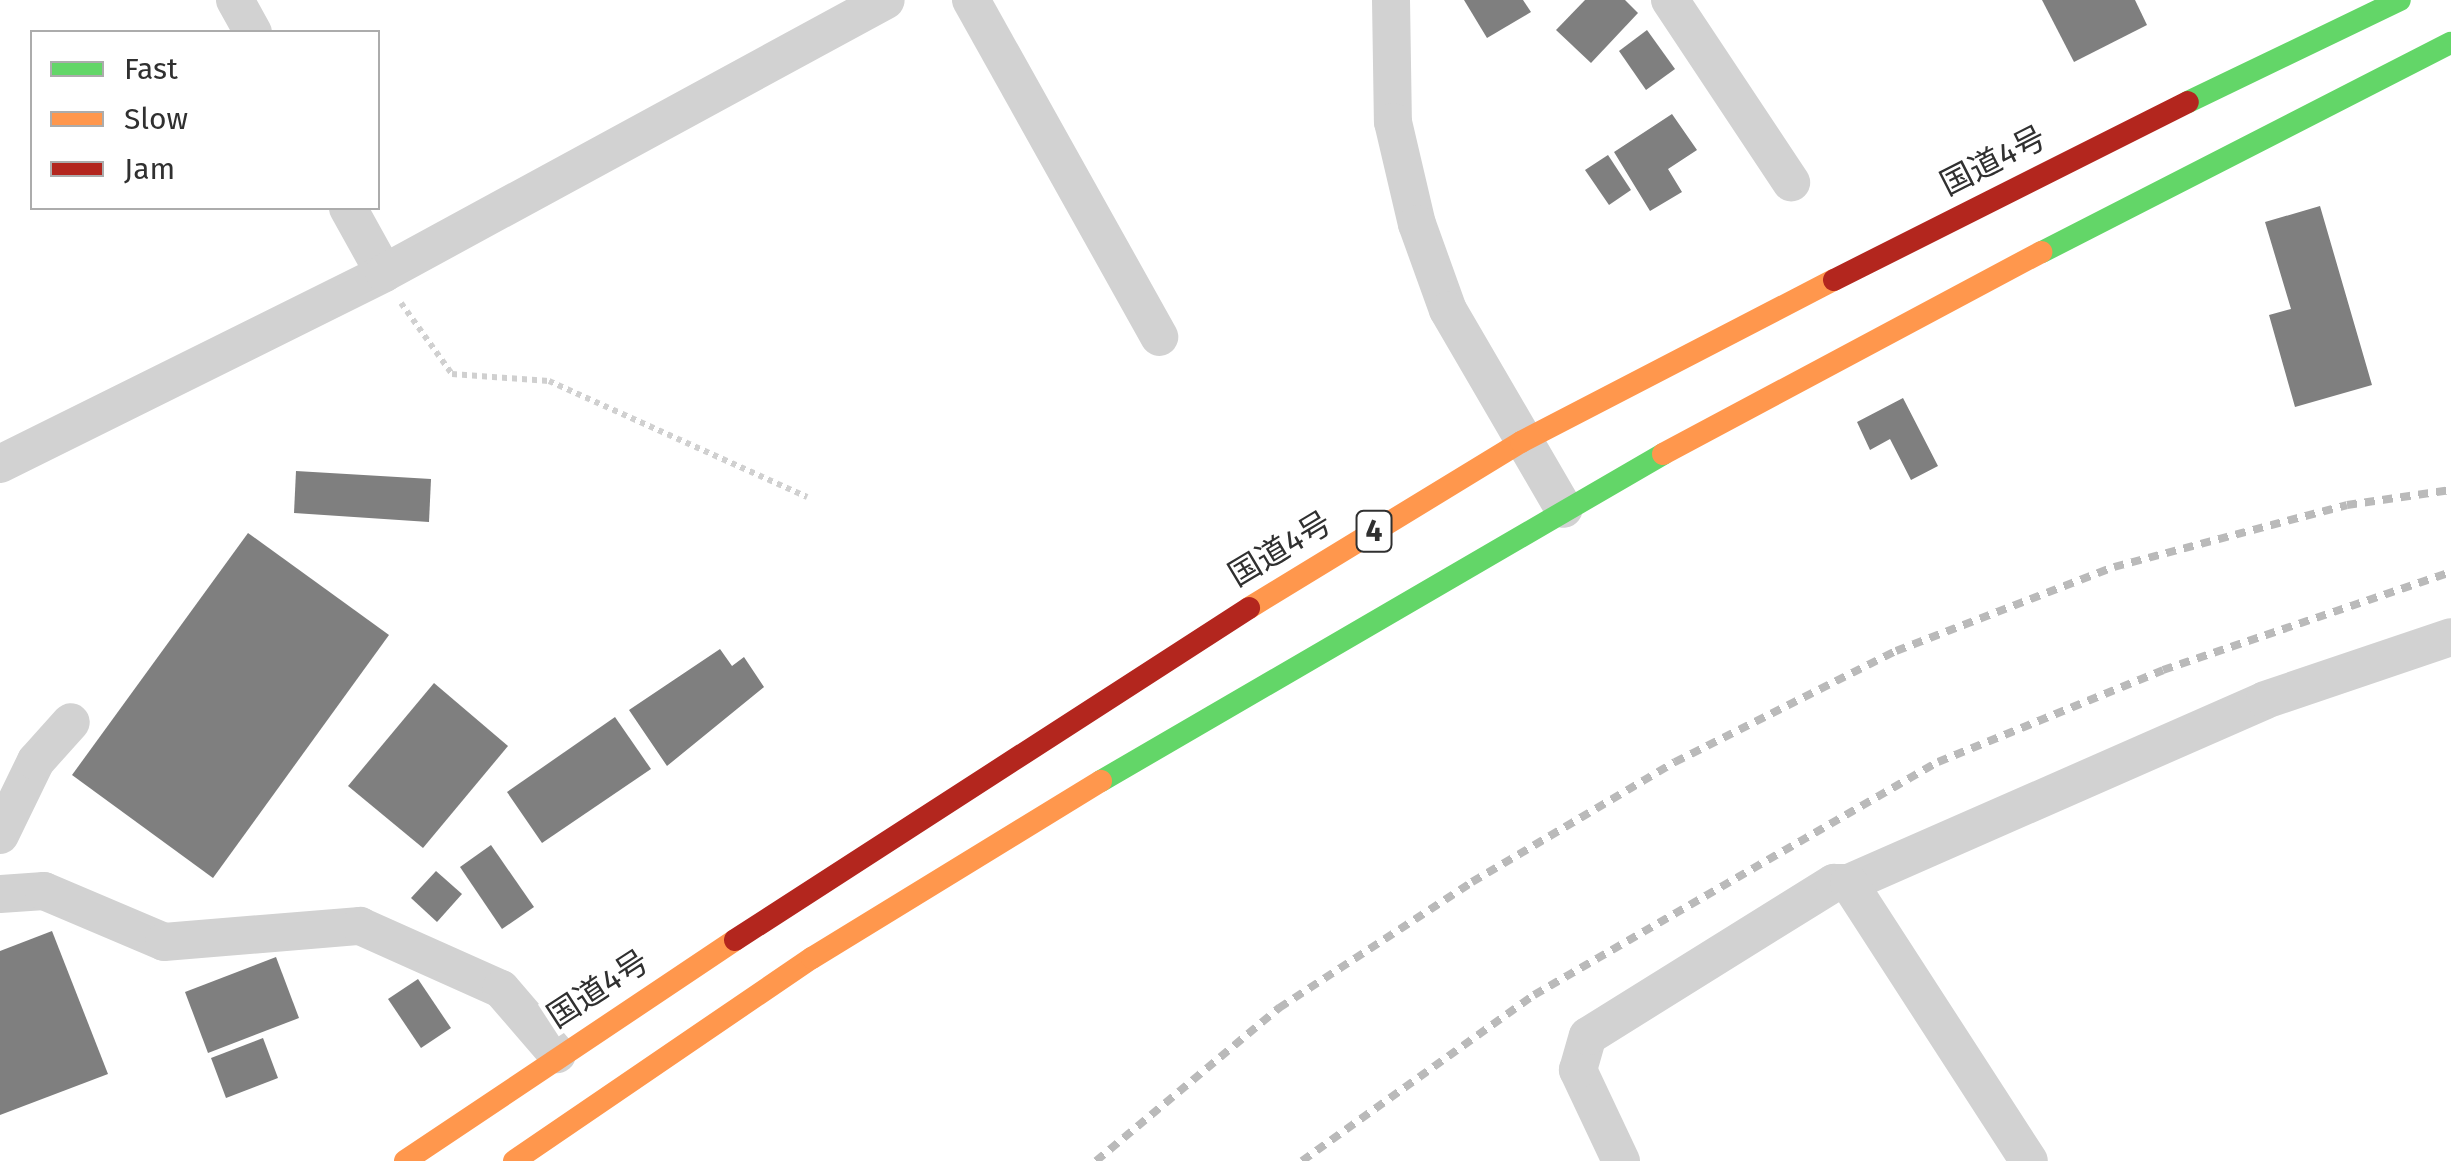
<!DOCTYPE html>
<html>
<head>
<meta charset="utf-8">
<style>
	body { margin:0 }
	#map { position:relative; width:2451px; height:1161px; overflow:hidden; background:#fff; font-family:"Fira Sans","Noto Sans JP",sans-serif }
	div>[style] { position:absolute }
	[style*='--x'] { left:calc(var(--x)*1px); top:calc(var(--y)*1px); width:calc(var(--w)*1px); rotate:calc(var(--a)*1deg) }
	.building>* { inset:0; background:#7f7f7f }
	.path>* { height:6px; margin-top:-3px; transform-origin:0; background:repeating-linear-gradient(90deg,#d0d0d0 0 5px,transparent 0 10px) }
	.street>* { height:38px; margin:-19px; padding:0 19px; transform-origin:19px; border-radius:19px; background:#d2d2d2 }
	.fast>* { height:22px; margin:-11px; padding:0 11px; transform-origin:11px; border-radius:11px; background:#63d668 }
	.slow>* { height:22px; margin:-11px; padding:0 11px; transform-origin:11px; border-radius:11px; background:#ff974d }
	.jam>* { height:22px; margin:-11px; padding:0 11px; transform-origin:11px; border-radius:11px; background:#b3261e }
	.rail>* { height:8px; margin-top:-4px; transform-origin:0; background:repeating-linear-gradient(90deg,#bababa 0 10px,transparent 0 18px) }
	span { translate:-50% -50%; white-space:nowrap; text-align:center; line-height:1.15; -webkit-text-stroke:10px #fff; paint-order:stroke }
	.shield-label span { padding:2px 8px; background:#fff; border:2px solid; border-radius:8px; -webkit-text-stroke-width:0 }
	.shield-label { font-size:30px; color:#303030; font-weight:700 }
	.street-label { font-size:32px; color:#303030 }
	.legend { position:absolute; left:30px; top:30px; width:350px; height:180px; box-sizing:border-box; background:#fff; border:2px solid #acacac; margin:0; padding:12px 18px; list-style:none; font-size:30px; color:#303030 }
	.legend li { display:flex; align-items:center; gap:20px; height:50px }
	.legend b { width:50px; border:2px solid #acacac }
</style>
</head>
<body>
<div id="map">
	<div class="building">
		<i style="clip-path:polygon(1464px 0,1523px 0,1531px 12px,1487px 38px)"></i>
		<i style="clip-path:polygon(1585px 0,1625px 0,1638px 13px,1591px 63px,1556px 30px)"></i>
		<i style="clip-path:polygon(2042px 0,2135px 0,2147px 25px,2074px 62px)"></i>
		<i style="clip-path:polygon(1647px 30px,1675px 69px,1646px 90px,1619px 51px)"></i>
		<i style="clip-path:polygon(1672px 114px,1697px 150px,1668px 169px,1682px 192px,1650px 211px,1614px 152px)"></i>
		<i style="clip-path:polygon(1608px 155px,1631px 190px,1609px 205px,1585px 170px)"></i>
		<i style="clip-path:polygon(2320px 206px,2372px 385px,2295px 407px,2269px 315px,2291px 309px,2265px 222px)"></i>
		<i style="clip-path:polygon(1903px 398px,1938px 466px,1911px 480px,1890px 439px,1870px 450px,1857px 422px)"></i>
		<i style="clip-path:polygon(296px 471px,431px 479px,429px 522px,294px 513px)"></i>
		<i style="clip-path:polygon(248px 533px,389px 635px,213px 878px,72px 775px)"></i>
		<i style="clip-path:polygon(720px 649px,732px 666px,744px 657px,764px 687px,667px 766px,629px 710px)"></i>
		<i style="clip-path:polygon(434px 683px,508px 746px,423px 848px,348px 786px)"></i>
		<i style="clip-path:polygon(615px 717px,651px 769px,542px 843px,507px 792px)"></i>
		<i style="clip-path:polygon(491px 845px,534px 907px,502px 929px,460px 867px)"></i>
		<i style="clip-path:polygon(436px 871px,462px 894px,437px 922px,411px 898px)"></i>
		<i style="clip-path:polygon(52px 931px,108px 1074px,0 1115px,0 951px)"></i>
		<i style="clip-path:polygon(276px 957px,299px 1018px,208px 1053px,185px 992px)"></i>
		<i style="clip-path:polygon(418px 979px,451px 1028px,421px 1048px,388px 999px)"></i>
		<i style="clip-path:polygon(263px 1038px,278px 1078px,226px 1098px,211px 1058px)"></i>
	</div>
	<div class="path">
		<i style="--x:401;--y:303;--w:87;--a:54.3"></i>
		<i style="--x:452;--y:374;--w:97;--a:4.1"></i>
		<i style="--x:549;--y:381;--w:283;--a:24.2"></i>
	</div>
	<div class="street">
		<i style="--x:235;--y:0;--w:37;--a:61"></i>
		<i style="--x:971;--y:0;--w:386;--a:60.8"></i>
		<i style="--x:1391;--y:0;--w:122;--a:89.1"></i>
		<i style="--x:1393;--y:122;--w:105;--a:76.8"></i>
		<i style="--x:1417;--y:224;--w:91;--a:70.2"></i>
		<i style="--x:1448;--y:310;--w:230;--a:59.8"></i>
		<i style="--x:1670;--y:0;--w:219;--a:56.4"></i>
		<i style="--x:348;--y:208;--w:74;--a:61"></i>
		<i style="--x:0;--y:464;--w:429;--a:-26.4"></i>
		<i style="--x:384;--y:273;--w:571;--a:-28.54"></i>
		<i style="--x:0;--y:835;--w:82;--a:-64.1"></i>
		<i style="--x:36;--y:761;--w:52;--a:-48.1"></i>
		<i style="--x:1849;--y:883;--w:454;--a:-23.7"></i>
		<i style="--x:2265;--y:700;--w:196;--a:-18.7"></i>
		<i style="--x:0;--y:894;--w:44;--a:-3.9"></i>
		<i style="--x:44;--y:891;--w:130;--a:23"></i>
		<i style="--x:164;--y:942;--w:197;--a:-4.7"></i>
		<i style="--x:360;--y:926;--w:154;--a:24.1"></i>
		<i style="--x:501;--y:989;--w:86;--a:49.3"></i>
		<i style="--x:1621;--y:1161;--w:101;--a:-115.3"></i>
		<i style="--x:1578;--y:1070;--w:35;--a:-74"></i>
		<i style="--x:1588;--y:1036;--w:290;--a:-31.9"></i>
		<i style="--x:1834;--y:883;--w:15;--a:0"></i>
		<i style="--x:1849;--y:883;--w:331;--a:57.1"></i>
	</div>
	<div class="fast">
		<i style="--x:2188;--y:102;--w:235;--a:-25.7"></i>
		<i style="--x:2042;--y:252;--w:459;--a:-27.1"></i>
		<i style="--x:1101;--y:781;--w:650;--a:-30.19"></i>
	</div>
	<div class="slow">
		<i style="--x:1663;--y:454;--w:429;--a:-28.1"></i>
		<i style="--x:1249;--y:608;--w:319;--a:-31.4"></i>
		<i style="--x:1521;--y:442;--w:352;--a:-27.4"></i>
		<i style="--x:405;--y:1161;--w:397;--a:-33.8"></i>
		<i style="--x:514;--y:1161;--w:361;--a:-34.3"></i>
		<i style="--x:812;--y:958;--w:339;--a:-31.5"></i>
	</div>
	<div class="jam">
		<i style="--x:1834;--y:280;--w:396;--a:-26.7"></i>
		<i style="--x:735;--y:940;--w:612;--a:-32.86"></i>
	</div>
	<div class="rail">
		<i style="--x:1096;--y:1161;--w:239;--a:-39.9"></i>
		<i style="--x:1279;--y:1008;--w:230;--a:-33.1"></i>
		<i style="--x:1472;--y:882;--w:236;--a:-30.6"></i>
		<i style="--x:1675;--y:762;--w:247;--a:-26.7"></i>
		<i style="--x:1896;--y:651;--w:234;--a:-21.1"></i>
		<i style="--x:2114;--y:567;--w:241;--a:-14.9"></i>
		<i style="--x:2347;--y:505;--w:105;--a:-8.2"></i>
		<i style="--x:1302;--y:1161;--w:285;--a:-35.6"></i>
		<i style="--x:1534;--y:995;--w:466;--a:-30"></i>
		<i style="--x:1938;--y:762;--w:243;--a:-22.2"></i>
		<i style="--x:2163;--y:670;--w:304;--a:-18.8"></i>
	</div>
	<div class="shield-label">
		<span style="left:1374px;top:531px">4</span>
	</div>
	<div class="street-label">
		<span style="left:1993px;top:161px;rotate:-27deg">国道4号</span>
		<span style="left:1280px;top:549px;rotate:-31deg">国道4号</span>
		<span style="left:598px;top:989px;rotate:-33deg">国道4号</span>
	</div>
	<ul class="legend">
	<li><b style="height:12px;background:#63d668"></b>Fast</li>
	<li><b style="height:12px;background:#ff974d"></b>Slow</li>
	<li><b style="height:12px;background:#b3261e"></b>Jam</li>
	</ul>
</div>
</body>
</html>
